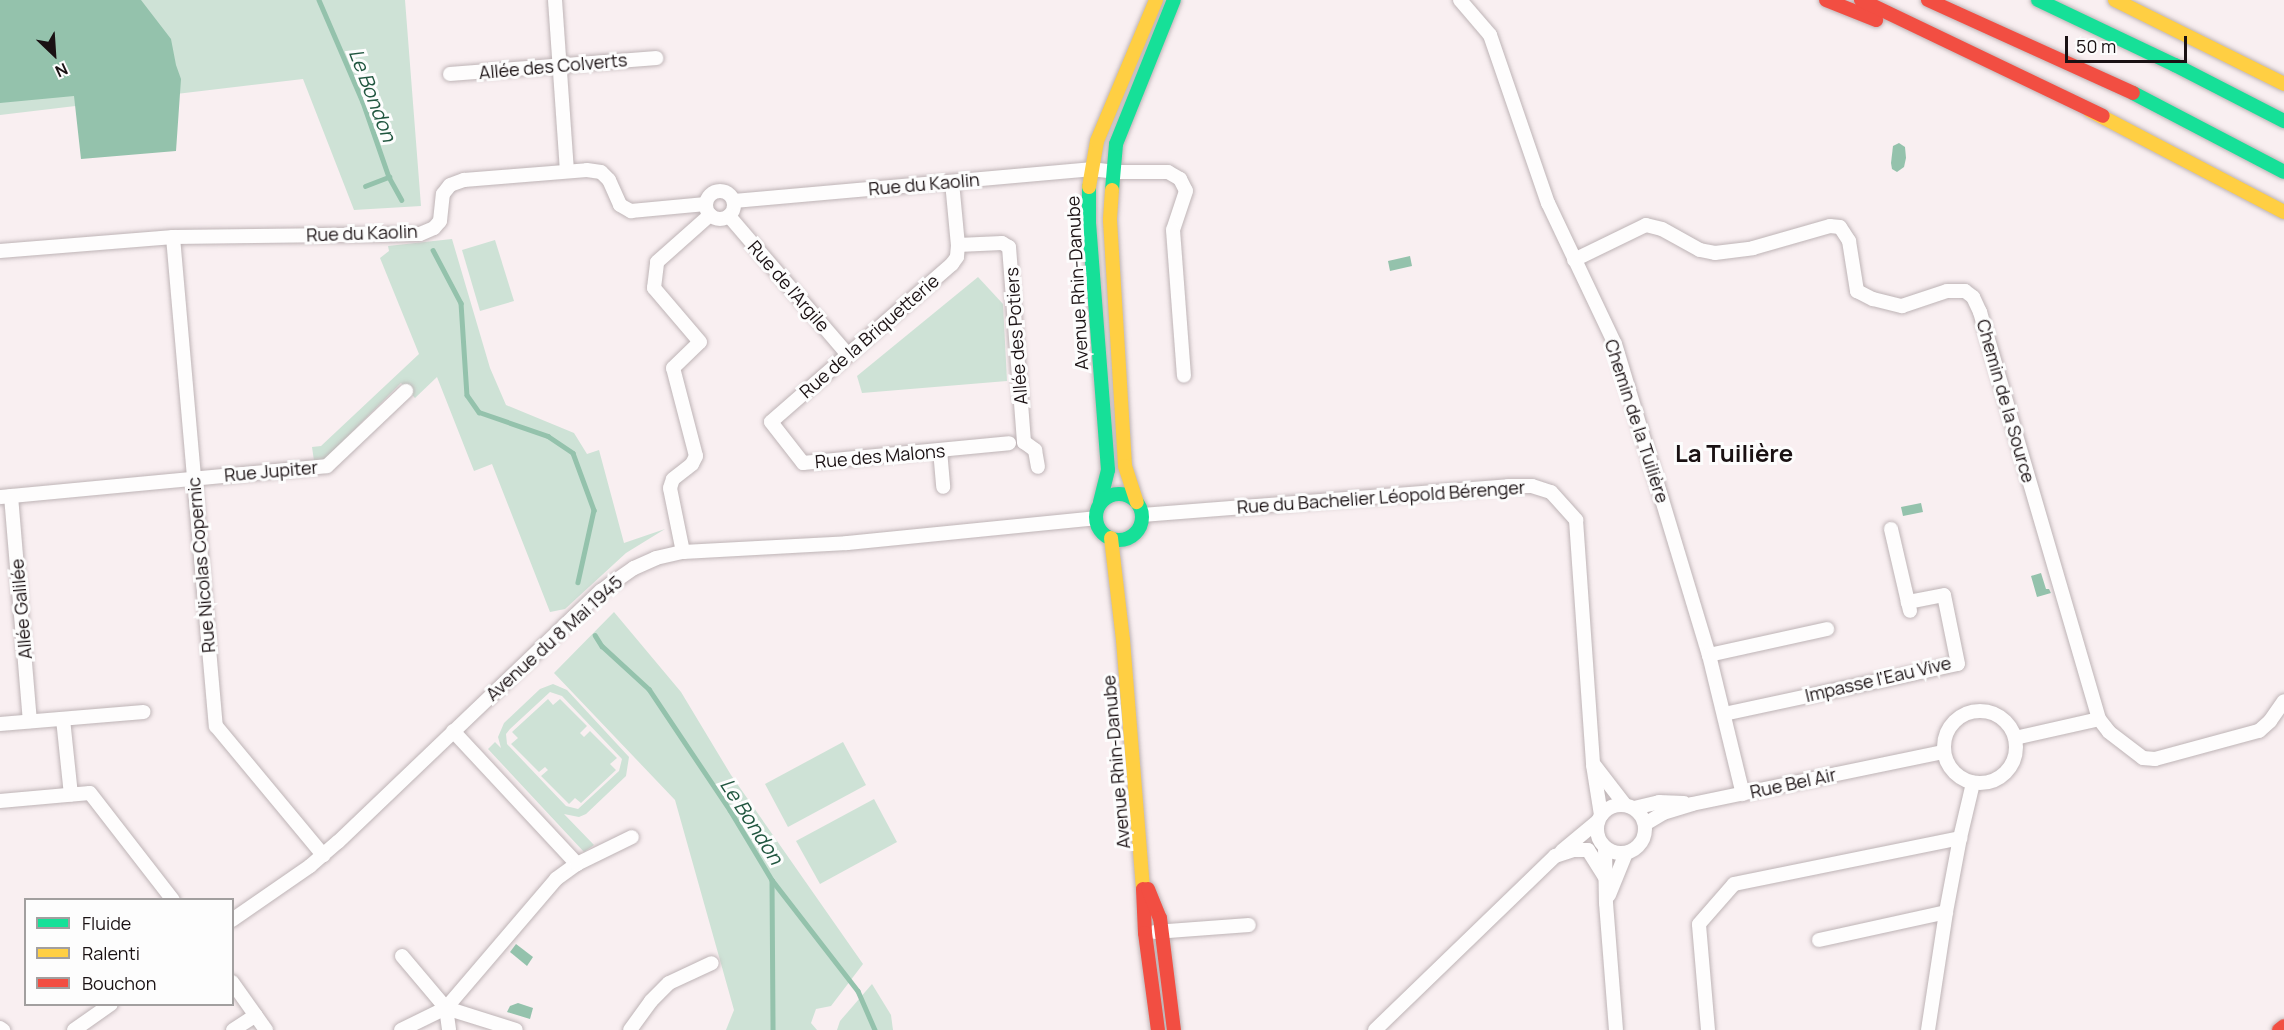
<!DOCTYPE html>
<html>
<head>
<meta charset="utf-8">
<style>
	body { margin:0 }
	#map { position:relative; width:2284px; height:1030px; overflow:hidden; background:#f9eff1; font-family:Manrope,sans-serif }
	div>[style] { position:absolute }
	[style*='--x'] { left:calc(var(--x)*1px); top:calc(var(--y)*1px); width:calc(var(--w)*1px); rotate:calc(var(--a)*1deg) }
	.green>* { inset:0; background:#cee2d6 }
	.water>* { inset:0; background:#94c2ac }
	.stream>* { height:4.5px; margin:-2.25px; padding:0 2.25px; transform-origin:2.25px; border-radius:2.25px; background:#94c2ac }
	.roads { filter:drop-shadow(0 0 2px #beb4b6) drop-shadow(0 0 2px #beb4b6) }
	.street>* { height:14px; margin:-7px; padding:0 7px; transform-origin:7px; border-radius:7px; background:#fefdfd }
	.street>.ring { margin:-7px; padding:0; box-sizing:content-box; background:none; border:14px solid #fefdfd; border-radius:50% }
	.fast>* { height:14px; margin:-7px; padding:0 7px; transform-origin:7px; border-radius:7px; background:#16e098 }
	.fast>.ring { margin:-7px; padding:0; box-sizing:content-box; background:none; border:14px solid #16e098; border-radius:50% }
	.slow>* { height:14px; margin:-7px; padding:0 7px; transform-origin:7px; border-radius:7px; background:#ffcf43 }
	.jam>* { height:14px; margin:-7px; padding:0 7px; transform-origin:7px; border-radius:7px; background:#f24e42 }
	span { translate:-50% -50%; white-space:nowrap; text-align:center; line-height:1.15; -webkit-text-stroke:6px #fdfdfd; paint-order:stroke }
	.street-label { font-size:18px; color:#1a1113 }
	.water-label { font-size:20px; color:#20563f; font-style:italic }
	.district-label { font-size:24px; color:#1a1113; font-weight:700 }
	.legend { position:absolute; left:24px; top:898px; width:210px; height:108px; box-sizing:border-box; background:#fdfdfd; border:2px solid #a29f9f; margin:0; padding:8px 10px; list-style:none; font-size:18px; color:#1a1113 }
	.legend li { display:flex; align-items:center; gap:12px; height:30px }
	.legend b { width:30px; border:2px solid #a29f9f }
	.north { position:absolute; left:24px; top:24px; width:60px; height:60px; -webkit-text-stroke:4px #fdfdfd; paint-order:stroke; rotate:155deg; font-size:16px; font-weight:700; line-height:24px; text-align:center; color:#1a1113 }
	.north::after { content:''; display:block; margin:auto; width:21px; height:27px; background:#1a1113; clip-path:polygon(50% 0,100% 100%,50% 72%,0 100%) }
	.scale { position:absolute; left:2065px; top:36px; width:122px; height:27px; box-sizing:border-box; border:3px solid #1a1113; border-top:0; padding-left:8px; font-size:18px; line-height:21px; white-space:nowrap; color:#1a1113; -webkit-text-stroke:4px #fdfdfd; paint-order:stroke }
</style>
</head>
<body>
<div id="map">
	<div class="green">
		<i style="clip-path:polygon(0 0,405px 0,421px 206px,354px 210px,303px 79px,0 115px)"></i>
		<i style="clip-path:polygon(452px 239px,490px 368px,506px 405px,574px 433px,587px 454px,599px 450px,624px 543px,665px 529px,626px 553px,565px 609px,550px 612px,492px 464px,474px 471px,437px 377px,415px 398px,401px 383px,324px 460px,314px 461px,312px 447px,321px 446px,419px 354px,380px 258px,389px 251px,388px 246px)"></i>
		<i style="clip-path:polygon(495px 240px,514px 301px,480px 311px,462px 250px)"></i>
		<i style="clip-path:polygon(978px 277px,1003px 304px,1007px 381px,862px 393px,857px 376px)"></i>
		<i style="clip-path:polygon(614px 612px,681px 692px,731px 775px,863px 964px,831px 1006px,816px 1009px,811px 1023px,817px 1030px,726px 1030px,734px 1010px,675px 800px,554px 673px)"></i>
		<i style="clip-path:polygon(evenodd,553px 684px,567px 690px,629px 757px,626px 776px,586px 814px,579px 817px,564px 814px,594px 845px,584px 852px,488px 749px,495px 742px,501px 748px,498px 737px,504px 723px,540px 689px,553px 684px,550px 692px,562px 696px,622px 759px,619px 771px,578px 809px,566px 806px,507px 744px,506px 734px,510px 729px,550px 692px)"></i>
		<i style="clip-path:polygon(548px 699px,553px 705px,560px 699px,587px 726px,580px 733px,584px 737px,590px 731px,617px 758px,610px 764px,616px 770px,581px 803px,575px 798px,569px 804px,541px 776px,548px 770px,545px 767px,539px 772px,511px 744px,518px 738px,512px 732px)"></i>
		<i style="clip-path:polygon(843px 742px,866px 785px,788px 827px,765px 784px)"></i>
		<i style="clip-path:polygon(874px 799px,897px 842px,820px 884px,796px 841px)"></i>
		<i style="clip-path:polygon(872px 984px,891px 1015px,893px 1030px,837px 1030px,840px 1021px)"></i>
	</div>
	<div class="water">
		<i style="clip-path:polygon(0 0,141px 0,171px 39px,176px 65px,181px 79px,176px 151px,81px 159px,74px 96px,0 103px)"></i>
		<i style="clip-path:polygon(1899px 143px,1905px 147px,1906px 158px,1904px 167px,1897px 172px,1892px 169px,1891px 163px,1893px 146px)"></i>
		<i style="clip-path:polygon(1410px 256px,1412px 266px,1390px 271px,1388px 261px)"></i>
		<i style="clip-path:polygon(1921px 503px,1923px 512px,1903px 516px,1901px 507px)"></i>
		<i style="clip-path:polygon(2041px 573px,2046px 589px,2049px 589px,2051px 593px,2037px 597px,2031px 576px)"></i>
		<i style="clip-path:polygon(516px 944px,533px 957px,527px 966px,510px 952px)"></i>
		<i style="clip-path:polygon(518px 1003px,533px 1008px,530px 1019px,507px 1012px,510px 1006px)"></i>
	</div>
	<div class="stream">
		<i style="--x:319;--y:0;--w:111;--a:66.7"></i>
		<i style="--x:363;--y:102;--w:79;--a:70.9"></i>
		<i style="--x:389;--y:177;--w:26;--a:61"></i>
		<i style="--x:365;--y:186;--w:26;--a:-21"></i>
		<i style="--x:433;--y:250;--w:60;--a:62.2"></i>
		<i style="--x:461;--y:303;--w:92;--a:86.3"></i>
		<i style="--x:467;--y:395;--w:21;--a:55"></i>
		<i style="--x:479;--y:412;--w:73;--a:19.2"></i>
		<i style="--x:548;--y:436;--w:30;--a:34"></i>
		<i style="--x:573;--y:453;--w:61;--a:69.8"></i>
		<i style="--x:594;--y:510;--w:74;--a:102.5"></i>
		<i style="--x:595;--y:635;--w:13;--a:58"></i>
		<i style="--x:602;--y:646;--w:64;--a:42.5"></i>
		<i style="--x:649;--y:689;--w:146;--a:56.2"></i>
		<i style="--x:730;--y:810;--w:82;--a:59"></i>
		<i style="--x:772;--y:880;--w:140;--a:52.2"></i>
		<i style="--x:858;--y:991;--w:43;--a:66.4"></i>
		<i style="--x:772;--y:880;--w:150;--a:89.6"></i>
	</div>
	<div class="roads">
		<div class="street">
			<i style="--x:555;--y:0;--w:171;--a:86"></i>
			<i style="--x:1460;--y:0;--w:46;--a:49.4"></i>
			<i style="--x:1490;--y:35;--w:178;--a:71"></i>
			<i style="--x:1548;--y:203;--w:156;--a:64.6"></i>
			<i style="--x:1615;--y:344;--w:325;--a:73.2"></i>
			<i style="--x:1709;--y:655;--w:143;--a:76.3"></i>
			<i style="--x:450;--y:74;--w:207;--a:-4.4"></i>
			<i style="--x:952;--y:182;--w:63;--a:84.6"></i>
			<i style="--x:958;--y:245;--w:12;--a:95"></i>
			<i style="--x:957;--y:257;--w:9;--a:126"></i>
			<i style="--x:952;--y:264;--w:240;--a:138.9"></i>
			<i style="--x:771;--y:422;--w:52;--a:52"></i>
			<i style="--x:803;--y:463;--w:207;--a:-5.5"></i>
			<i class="ring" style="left:706px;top:191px;width:14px;height:14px"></i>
			<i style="--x:734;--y:201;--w:358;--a:-5.1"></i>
			<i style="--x:1091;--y:169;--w:24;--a:7"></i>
			<i style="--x:1115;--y:172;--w:53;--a:0"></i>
			<i style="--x:1168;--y:172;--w:14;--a:30"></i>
			<i style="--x:1180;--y:179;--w:13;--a:63"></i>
			<i style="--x:1186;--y:191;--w:41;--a:108.4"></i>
			<i style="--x:1173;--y:230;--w:146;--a:85.7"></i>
			<i style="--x:729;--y:216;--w:183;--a:49.4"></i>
			<i style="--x:173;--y:237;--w:491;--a:85"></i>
			<i style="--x:216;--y:726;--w:168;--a:50.3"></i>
			<i style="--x:958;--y:245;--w:44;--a:-2.6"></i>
			<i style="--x:1002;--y:243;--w:8;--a:30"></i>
			<i style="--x:1009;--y:247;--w:196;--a:85.6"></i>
			<i style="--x:1024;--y:442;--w:14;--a:36"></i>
			<i style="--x:1035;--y:450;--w:17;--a:80"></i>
			<i style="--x:0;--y:251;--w:174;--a:-4.6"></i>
			<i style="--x:173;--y:237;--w:247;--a:-0.7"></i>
			<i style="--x:420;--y:234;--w:15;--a:-23"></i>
			<i style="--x:434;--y:228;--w:9;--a:-49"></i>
			<i style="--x:440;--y:221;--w:27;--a:-84"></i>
			<i style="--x:443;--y:194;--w:11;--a:-52"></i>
			<i style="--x:450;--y:185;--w:15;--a:-20"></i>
			<i style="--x:464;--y:180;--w:123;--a:-4.6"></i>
			<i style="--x:587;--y:170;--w:14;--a:8"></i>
			<i style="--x:601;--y:172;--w:11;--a:45"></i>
			<i style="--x:609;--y:180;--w:27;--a:66"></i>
			<i style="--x:620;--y:205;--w:13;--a:29"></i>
			<i style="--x:631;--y:211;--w:75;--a:-5.3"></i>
			<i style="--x:1574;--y:260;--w:80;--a:-25.9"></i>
			<i style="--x:1646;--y:225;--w:16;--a:14"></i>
			<i style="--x:1662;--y:229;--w:43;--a:28.9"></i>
			<i style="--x:1700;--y:250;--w:15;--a:11"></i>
			<i style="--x:1715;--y:253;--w:38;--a:-7"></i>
			<i style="--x:1753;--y:248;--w:80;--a:-15.9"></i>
			<i style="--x:1830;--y:226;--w:10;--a:6"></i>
			<i style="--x:1840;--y:227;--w:17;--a:57"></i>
			<i style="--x:1849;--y:241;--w:51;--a:80.9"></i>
			<i style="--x:1857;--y:291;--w:18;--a:27"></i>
			<i style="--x:1873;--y:299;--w:30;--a:14"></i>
			<i style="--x:1902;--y:306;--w:47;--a:-18.4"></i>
			<i style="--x:1947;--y:291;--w:18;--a:0"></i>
			<i style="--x:1965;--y:291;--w:10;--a:37"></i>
			<i style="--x:1973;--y:297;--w:17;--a:65"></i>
			<i style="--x:1980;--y:312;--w:424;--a:73.7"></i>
			<i style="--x:2099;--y:719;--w:16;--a:52"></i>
			<i style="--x:2109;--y:732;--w:43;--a:37.4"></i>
			<i style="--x:2143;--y:758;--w:12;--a:5"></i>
			<i style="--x:2155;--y:759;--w:108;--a:-15.1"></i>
			<i style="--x:2259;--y:731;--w:15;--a:-42"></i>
			<i style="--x:2270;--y:721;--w:24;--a:-55"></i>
			<i style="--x:940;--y:450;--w:37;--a:85"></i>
			<i style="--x:11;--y:496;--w:226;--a:85.2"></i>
			<i style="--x:0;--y:497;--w:328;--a:-5.4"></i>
			<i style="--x:327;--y:466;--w:109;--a:-43.5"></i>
			<i style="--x:1142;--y:515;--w:367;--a:-4.5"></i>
			<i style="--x:1508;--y:486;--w:24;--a:0"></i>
			<i style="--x:1532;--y:486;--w:20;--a:18"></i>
			<i style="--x:1551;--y:492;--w:38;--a:48"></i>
			<i style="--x:1576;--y:520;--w:246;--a:86"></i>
			<i style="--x:1593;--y:765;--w:51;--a:80.9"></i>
			<i style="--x:1891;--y:529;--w:75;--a:76.9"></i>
			<i style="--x:683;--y:552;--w:65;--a:-101.5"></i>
			<i style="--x:670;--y:488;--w:9;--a:-72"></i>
			<i style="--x:673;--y:479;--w:24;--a:-38"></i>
			<i style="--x:692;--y:464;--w:9;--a:-63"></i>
			<i style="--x:696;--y:456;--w:91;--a:-104.6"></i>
			<i style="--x:673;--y:368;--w:37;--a:-44"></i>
			<i style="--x:700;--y:342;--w:71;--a:-130.4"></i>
			<i style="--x:654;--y:288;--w:26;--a:-83"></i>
			<i style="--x:657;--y:262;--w:71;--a:-41.6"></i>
			<i style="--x:1709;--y:655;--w:121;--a:-12.4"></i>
			<i class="ring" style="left:1944px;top:711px;width:58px;height:58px"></i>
			<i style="--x:1724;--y:714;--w:239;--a:-12.1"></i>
			<i style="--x:1958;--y:664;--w:70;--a:-101.5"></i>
			<i style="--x:1944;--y:595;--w:37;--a:169"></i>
			<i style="--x:1908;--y:602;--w:9;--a:77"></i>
			<i style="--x:63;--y:719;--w:76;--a:84"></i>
			<i style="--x:0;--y:724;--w:144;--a:-4.8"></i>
			<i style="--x:453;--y:731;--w:182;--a:47"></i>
			<i style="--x:2015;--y:738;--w:86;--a:-12.7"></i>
			<i style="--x:1595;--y:766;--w:49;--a:52.4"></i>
			<i style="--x:0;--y:801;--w:90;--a:-5.1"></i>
			<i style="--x:90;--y:793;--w:135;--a:52.2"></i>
			<i class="ring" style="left:1597px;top:805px;width:34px;height:34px"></i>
			<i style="--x:1634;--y:808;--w:26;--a:-13"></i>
			<i style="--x:1659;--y:802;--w:25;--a:2"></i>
			<i style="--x:1645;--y:824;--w:21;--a:-31"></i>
			<i style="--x:1663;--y:813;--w:30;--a:-17"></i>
			<i style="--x:1692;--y:804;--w:257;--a:-11.7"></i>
			<i style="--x:1605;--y:848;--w:55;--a:89"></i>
			<i style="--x:1606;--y:903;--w:127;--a:85.5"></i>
			<i style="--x:1562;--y:851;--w:47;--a:-39.8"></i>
			<i style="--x:1609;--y:895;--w:45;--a:-68"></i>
			<i style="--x:232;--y:920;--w:95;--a:-34.7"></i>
			<i style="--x:310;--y:866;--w:37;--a:-41"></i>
			<i style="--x:338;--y:842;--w:364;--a:-43.7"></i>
			<i style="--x:601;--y:591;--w:40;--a:-34.9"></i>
			<i style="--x:634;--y:568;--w:24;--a:-24"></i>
			<i style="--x:656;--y:558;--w:28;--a:-13"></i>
			<i style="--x:683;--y:552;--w:164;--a:-3.1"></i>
			<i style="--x:847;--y:543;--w:250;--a:-5.7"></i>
			<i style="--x:1155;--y:932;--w:94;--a:-4.3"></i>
			<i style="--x:1819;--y:940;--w:130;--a:-12.4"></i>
			<i style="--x:402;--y:956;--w:68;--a:49.8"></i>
			<i style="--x:446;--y:1008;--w:73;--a:17.4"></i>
			<i style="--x:232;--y:982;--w:59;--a:54.7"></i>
			<i style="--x:446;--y:1008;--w:22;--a:82"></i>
			<i style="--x:0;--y:1028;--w:4;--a:34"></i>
			<i style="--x:74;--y:1030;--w:45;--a:-35.1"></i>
			<i style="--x:233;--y:1030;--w:27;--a:-33"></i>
			<i style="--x:401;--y:1030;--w:50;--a:-26.1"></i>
			<i style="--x:446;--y:1008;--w:170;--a:-49.5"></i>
			<i style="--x:556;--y:879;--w:26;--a:-36"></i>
			<i style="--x:577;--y:864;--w:61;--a:-26.1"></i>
			<i style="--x:630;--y:1030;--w:36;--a:-54"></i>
			<i style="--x:651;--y:1001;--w:25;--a:-45"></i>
			<i style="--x:669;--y:983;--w:47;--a:-24.9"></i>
			<i style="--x:1375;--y:1030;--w:250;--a:-44"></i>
			<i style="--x:1555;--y:856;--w:20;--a:-18"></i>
			<i style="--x:1574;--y:850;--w:14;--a:0"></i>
			<i style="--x:1588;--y:850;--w:34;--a:58"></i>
			<i style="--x:1708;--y:1030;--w:106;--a:-94.9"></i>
			<i style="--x:1699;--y:924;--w:53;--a:-48.8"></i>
			<i style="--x:1734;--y:884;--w:231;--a:-11.5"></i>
			<i style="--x:1960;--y:838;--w:57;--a:-76.7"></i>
			<i style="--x:1928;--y:1030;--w:119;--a:-81.3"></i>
			<i style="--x:1946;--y:912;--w:75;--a:-79.3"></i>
		</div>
		<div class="fast">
			<i style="--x:2038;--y:0;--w:152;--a:25.4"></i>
			<i style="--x:2175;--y:65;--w:123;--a:27.2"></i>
			<i style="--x:2133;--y:93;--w:170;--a:27.6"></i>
			<i style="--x:1089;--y:187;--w:36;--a:90"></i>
			<i style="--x:1089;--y:223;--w:248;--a:85.6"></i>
			<i style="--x:1108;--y:470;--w:34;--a:104"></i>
			<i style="--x:1112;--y:190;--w:46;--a:-85"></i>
			<i style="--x:1116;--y:144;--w:155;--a:-68.1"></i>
			<i class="ring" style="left:1096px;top:494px;width:32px;height:32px"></i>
		</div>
		<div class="slow">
			<i style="--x:2115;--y:0;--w:189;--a:26.4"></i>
			<i style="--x:2089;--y:110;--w:220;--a:27.6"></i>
			<i style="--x:1089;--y:187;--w:47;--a:-80.1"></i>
			<i style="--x:1097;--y:141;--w:153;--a:-67.3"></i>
			<i style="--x:1112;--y:190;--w:30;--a:94"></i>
			<i style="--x:1110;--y:220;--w:246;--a:86.5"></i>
			<i style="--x:1125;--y:466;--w:38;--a:72"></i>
			<i style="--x:1111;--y:538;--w:103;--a:83.3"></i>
			<i style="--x:1123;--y:640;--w:250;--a:85.4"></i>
		</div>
		<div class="jam">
			<i style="--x:1826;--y:0;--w:54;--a:21.8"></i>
			<i style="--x:1861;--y:0;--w:268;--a:25.6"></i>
			<i style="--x:1928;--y:0;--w:225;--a:24.4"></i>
			<i style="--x:1143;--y:889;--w:44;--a:87.4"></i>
			<i style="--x:1145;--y:933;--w:98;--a:82.4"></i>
			<i style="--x:1148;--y:889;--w:31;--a:68"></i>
			<i style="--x:1160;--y:918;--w:113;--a:82.9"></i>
			<i style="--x:2279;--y:1030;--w:6;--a:-39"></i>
		</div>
	</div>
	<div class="street-label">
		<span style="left:553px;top:66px;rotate:-5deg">Allée des Colverts</span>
		<span style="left:924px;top:184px;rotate:-5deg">Rue du Kaolin</span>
		<span style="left:362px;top:233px;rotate:-2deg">Rue du Kaolin</span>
		<span style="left:1077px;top:283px;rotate:-93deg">Avenue Rhin-Danube</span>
		<span style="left:789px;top:286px;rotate:49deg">Rue de l'Argile</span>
		<span style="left:869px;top:336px;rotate:-41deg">Rue de la Briquetterie</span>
		<span style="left:1016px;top:336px;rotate:-94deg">Allée des Potiers</span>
		<span style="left:2006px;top:401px;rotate:74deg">Chemin de la Source</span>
		<span style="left:1637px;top:421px;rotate:72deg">Chemin de la Tuilière</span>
		<span style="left:880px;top:456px;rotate:-5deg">Rue des Malons</span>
		<span style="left:271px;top:471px;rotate:-5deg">Rue Jupiter</span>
		<span style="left:1381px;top:497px;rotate:-4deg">Rue du Bachelier Léopold Bérenger</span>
		<span style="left:201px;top:565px;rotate:-95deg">Rue Nicolas Copernic</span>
		<span style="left:21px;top:609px;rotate:-95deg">Allée Galilée</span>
		<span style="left:554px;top:638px;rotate:-42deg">Avenue du 8 Mai 1945</span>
		<span style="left:1878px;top:679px;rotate:-13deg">Impasse l'Eau Vive</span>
		<span style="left:1116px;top:762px;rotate:-95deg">Avenue Rhin-Danube</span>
		<span style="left:1793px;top:783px;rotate:-12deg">Rue Bel Air</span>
	</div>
	<div class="water-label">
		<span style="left:373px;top:95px;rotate:69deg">Le Bondon</span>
		<span style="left:752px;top:821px;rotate:57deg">Le Bondon</span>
	</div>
	<div class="district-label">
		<span style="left:1734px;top:453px">La Tuilière</span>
	</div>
	<ul class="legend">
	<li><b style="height:8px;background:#16e098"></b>Fluide</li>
	<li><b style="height:8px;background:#ffcf43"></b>Ralenti</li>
	<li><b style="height:8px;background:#f24e42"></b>Bouchon</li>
	</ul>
	<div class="north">N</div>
	<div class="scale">50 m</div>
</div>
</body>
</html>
